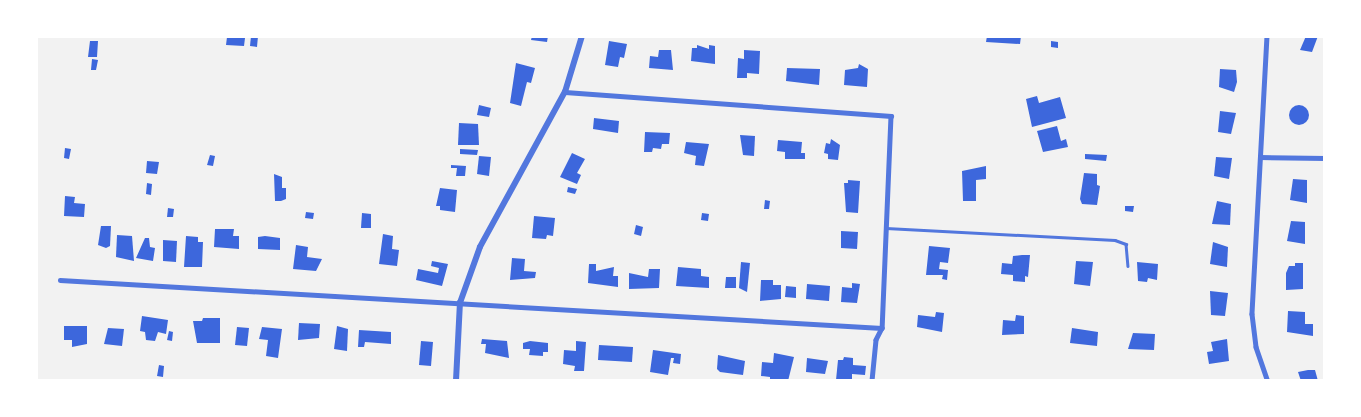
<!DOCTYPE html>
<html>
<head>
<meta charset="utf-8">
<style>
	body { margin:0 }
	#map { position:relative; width:1361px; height:417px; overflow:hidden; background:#f2f2f2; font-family:"IBM Plex Sans",sans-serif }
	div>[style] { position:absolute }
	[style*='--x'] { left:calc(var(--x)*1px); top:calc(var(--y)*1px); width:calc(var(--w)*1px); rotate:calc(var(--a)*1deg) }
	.building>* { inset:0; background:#3d67dc }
	.round { border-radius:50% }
	.service>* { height:2.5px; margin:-1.25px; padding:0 1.25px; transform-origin:1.25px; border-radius:1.25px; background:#5277de }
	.minor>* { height:4.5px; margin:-2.25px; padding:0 2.25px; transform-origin:2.25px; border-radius:2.25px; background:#5277de }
	.tertiary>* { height:5.5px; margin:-2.75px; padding:0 2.75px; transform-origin:2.75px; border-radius:2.75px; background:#5277de }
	span { translate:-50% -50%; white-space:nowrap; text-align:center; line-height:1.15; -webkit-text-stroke:5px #fff; paint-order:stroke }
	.frame { position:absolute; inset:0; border:38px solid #fff; pointer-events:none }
</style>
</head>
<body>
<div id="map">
	<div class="building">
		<i style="clip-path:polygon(251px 36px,258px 36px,257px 47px,250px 46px)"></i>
		<i style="clip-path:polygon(532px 36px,548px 36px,547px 42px,531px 40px)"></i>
		<i style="clip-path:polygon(987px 36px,1021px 36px,1020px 44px,986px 42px)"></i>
		<i style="clip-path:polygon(1306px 36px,1318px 36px,1312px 52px,1300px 50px)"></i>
		<i style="clip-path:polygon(227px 37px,245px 38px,244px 46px,226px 45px)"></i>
		<i style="clip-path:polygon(90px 41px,98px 41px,97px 57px,88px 57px)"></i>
		<i style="clip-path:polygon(609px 41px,627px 44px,624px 58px,620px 57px,618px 67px,605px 65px)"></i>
		<i style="clip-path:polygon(1051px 41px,1058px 42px,1058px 48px,1051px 47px)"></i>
		<i style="clip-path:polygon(697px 45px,709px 49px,709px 45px,715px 46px,715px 64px,691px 61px,692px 48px,697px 48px)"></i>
		<i style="clip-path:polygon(659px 50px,671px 50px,673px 70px,649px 68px,650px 56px,658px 57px)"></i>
		<i style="clip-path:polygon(744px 50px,760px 51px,759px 74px,747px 73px,747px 78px,737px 78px,738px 58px,744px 59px)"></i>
		<i style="clip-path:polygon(92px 59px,98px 60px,96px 70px,91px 70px)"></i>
		<i style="clip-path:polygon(516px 63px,535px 68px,531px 83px,527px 82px,521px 106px,510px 103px)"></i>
		<i style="clip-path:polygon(859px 64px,868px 69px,867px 87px,844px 85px,845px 70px,858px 68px)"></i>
		<i style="clip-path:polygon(787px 68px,820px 69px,819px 85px,786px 81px)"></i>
		<i style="clip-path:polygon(1220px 69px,1236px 70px,1237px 82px,1234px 92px,1219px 87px)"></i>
		<i style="clip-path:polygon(1037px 96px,1039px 103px,1060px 97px,1066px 118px,1032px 127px,1026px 99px)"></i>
		<i class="round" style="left:1289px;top:105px;width:20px;height:20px"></i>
		<i style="clip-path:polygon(479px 105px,491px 108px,489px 117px,477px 115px)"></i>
		<i style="clip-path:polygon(1220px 111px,1236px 113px,1231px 134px,1218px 132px)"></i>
		<i style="clip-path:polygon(594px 118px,619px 121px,618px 133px,593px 129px)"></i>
		<i style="clip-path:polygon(459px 123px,478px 124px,479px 145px,458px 145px)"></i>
		<i style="clip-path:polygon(1057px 126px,1061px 141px,1066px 139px,1068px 147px,1043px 152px,1037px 131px)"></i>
		<i style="clip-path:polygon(645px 132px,670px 133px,669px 144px,662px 144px,661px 149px,653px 148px,652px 152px,644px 152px)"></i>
		<i style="clip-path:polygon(740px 135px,755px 136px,754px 156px,743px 155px)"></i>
		<i style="clip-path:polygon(831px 139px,840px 145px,838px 160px,828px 159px,828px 154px,824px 153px,826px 143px,830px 144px)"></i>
		<i style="clip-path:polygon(778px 140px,802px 142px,801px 153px,805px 153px,805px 159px,785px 159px,785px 152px,777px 151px)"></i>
		<i style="clip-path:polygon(686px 142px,709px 144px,704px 166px,695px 165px,696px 156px,684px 153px)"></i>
		<i style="clip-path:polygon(65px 148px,71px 149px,69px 159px,64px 158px)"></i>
		<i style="clip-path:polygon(460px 149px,478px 150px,477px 155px,460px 154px)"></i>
		<i style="clip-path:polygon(572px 153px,585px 159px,577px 173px,581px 175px,577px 184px,560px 177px)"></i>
		<i style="clip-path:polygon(1085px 154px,1107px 155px,1106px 161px,1085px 159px)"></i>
		<i style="clip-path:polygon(210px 155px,215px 156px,213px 166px,207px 165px)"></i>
		<i style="clip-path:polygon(479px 156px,491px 157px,489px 176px,477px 174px)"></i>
		<i style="clip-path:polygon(1216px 157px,1232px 158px,1229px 179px,1214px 176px)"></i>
		<i style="clip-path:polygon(147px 161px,159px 162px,157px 174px,146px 173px)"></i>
		<i style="clip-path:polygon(451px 165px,466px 166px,465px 176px,456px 176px,457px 168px,451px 168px)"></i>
		<i style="clip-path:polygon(986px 166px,986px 179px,976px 180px,976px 201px,963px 201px,962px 171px)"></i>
		<i style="clip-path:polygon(1084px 173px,1097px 174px,1097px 185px,1100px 186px,1097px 205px,1082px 204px,1080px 199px)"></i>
		<i style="clip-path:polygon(274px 174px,282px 177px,282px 188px,286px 188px,286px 199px,281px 201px,275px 201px)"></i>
		<i style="clip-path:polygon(1293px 179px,1307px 180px,1307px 203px,1290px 200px)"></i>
		<i style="clip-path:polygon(848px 180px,860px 181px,858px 213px,846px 212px,844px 183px,848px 183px)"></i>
		<i style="clip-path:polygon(147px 183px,152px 184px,151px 195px,146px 194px)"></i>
		<i style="clip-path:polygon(568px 187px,577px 189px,575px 194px,567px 192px)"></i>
		<i style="clip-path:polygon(440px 188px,457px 190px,455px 212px,440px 210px,440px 206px,436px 206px)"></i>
		<i style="clip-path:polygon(65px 196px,75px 197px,74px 203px,85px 204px,84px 217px,64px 216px)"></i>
		<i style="clip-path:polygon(765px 200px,770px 201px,769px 209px,764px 209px)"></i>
		<i style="clip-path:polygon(1217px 201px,1231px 204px,1230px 225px,1212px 224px)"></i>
		<i style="clip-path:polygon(1125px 206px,1134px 206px,1133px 212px,1125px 211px)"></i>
		<i style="clip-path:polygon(168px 208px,174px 209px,173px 217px,167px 217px)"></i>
		<i style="clip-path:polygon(306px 212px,314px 213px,313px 219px,305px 218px)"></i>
		<i style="clip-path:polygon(362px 213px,371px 214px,371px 228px,361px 228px)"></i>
		<i style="clip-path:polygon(702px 213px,709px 214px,708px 221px,701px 220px)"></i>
		<i style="clip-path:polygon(534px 216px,555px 218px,553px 236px,547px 235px,546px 239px,532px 238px)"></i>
		<i style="clip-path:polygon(1291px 221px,1305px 222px,1305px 244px,1287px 241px)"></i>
		<i style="clip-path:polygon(636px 225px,643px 227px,641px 236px,634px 234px)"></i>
		<i style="clip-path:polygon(101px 226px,111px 226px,110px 246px,106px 248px,98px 245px)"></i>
		<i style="clip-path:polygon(215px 229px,234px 229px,233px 236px,239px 236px,239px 249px,214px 247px)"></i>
		<i style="clip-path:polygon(841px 231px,858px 232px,857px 249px,841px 248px)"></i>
		<i style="clip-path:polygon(383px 234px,393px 236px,392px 249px,399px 250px,397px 266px,379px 264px)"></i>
		<i style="clip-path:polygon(117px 235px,132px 236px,134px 261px,116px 257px)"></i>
		<i style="clip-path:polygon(186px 236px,198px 237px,198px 242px,203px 242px,202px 267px,184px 267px)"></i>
		<i style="clip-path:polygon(265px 236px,280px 238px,280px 250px,258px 249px,258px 237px)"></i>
		<i style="clip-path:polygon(145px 238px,149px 238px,150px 247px,155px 248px,153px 261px,136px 258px)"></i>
		<i style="clip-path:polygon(163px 240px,177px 241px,176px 262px,163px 261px)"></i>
		<i style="clip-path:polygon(1213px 242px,1228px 247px,1227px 267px,1210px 264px)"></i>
		<i style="clip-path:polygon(296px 245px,308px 247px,307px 257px,322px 259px,316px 271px,293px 269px)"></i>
		<i style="clip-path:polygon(929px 246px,950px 248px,948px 263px,940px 262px,939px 269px,948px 270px,947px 280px,942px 279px,943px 275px,926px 275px)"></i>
		<i style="clip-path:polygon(1022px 255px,1030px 255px,1028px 277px,1025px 276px,1025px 282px,1013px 281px,1013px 275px,1001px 274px,1002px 263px,1012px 264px,1013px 256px)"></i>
		<i style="clip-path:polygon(512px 258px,525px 259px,524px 271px,536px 272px,535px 278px,510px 280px)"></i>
		<i style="clip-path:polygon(432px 261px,448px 264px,442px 286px,416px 280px,418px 269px,438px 273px,439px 268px,431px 266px)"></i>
		<i style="clip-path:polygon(1076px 261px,1093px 262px,1090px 286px,1074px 284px)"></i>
		<i style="clip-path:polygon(741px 262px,750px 263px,747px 292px,739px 288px)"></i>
		<i style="clip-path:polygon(1137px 262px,1158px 264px,1157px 280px,1148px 278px,1147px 282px,1138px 281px)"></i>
		<i style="clip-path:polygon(1295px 263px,1303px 263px,1303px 289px,1286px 290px,1286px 273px,1289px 266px,1295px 266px)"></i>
		<i style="clip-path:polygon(589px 264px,596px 264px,596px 271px,614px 267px,613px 276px,618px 276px,618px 287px,588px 283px)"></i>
		<i style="clip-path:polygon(678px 267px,701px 269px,701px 276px,709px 277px,709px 288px,676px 286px)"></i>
		<i style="clip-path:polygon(649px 269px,660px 269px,659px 288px,629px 289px,629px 273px,648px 277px)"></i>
		<i style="clip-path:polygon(726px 277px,736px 277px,736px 288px,725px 288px)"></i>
		<i style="clip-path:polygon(761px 280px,773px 280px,773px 285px,781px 285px,781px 299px,760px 301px)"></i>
		<i style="clip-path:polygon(852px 283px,860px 284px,857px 303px,841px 302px,842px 287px,852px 288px)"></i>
		<i style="clip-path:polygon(807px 284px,830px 286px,829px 301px,806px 299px)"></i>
		<i style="clip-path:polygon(786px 286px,796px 287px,796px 298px,785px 297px)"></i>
		<i style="clip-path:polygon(1210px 291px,1228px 293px,1225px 316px,1211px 315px)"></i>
		<i style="clip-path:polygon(1288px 311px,1305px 312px,1305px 324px,1313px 324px,1313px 336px,1287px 332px)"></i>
		<i style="clip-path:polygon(936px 312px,944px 313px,942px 332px,917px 327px,918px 315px,935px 317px)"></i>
		<i style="clip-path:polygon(1016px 315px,1024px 316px,1024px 334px,1002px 335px,1003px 320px,1015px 321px)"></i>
		<i style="clip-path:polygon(142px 316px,168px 320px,166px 334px,158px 332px,155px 341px,146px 340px,145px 332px,140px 331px)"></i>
		<i style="clip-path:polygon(203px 318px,220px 318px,220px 343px,197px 343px,193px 321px,202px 321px)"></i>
		<i style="clip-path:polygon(299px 323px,320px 324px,319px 338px,298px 340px)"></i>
		<i style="clip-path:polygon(64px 326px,87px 326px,87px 344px,72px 347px,72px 340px,64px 340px)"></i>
		<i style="clip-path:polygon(337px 326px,348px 329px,347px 351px,334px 349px)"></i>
		<i style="clip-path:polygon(237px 327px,249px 328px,247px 346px,235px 345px)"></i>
		<i style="clip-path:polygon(262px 327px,282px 329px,278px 358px,266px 356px,268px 340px,259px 339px)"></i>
		<i style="clip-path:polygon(108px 328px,124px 329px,122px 346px,104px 344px)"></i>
		<i style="clip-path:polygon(1072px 328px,1098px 332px,1097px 346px,1070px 343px)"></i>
		<i style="clip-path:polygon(359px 330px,391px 332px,391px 344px,365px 342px,364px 347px,358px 347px)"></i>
		<i style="clip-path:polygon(169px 331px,173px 332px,172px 341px,167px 340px)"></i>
		<i style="clip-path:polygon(1133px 333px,1155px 334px,1154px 350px,1128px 349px)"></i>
		<i style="clip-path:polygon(482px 339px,507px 341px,509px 358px,485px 353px,486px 344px,481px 344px)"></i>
		<i style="clip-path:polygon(1227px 339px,1229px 361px,1209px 364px,1207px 352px,1213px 351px,1211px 342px)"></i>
		<i style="clip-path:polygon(421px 341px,433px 342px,431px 366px,419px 365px)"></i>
		<i style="clip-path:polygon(530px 341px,548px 343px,548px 352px,543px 352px,543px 356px,529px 355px,530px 349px,523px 349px,523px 343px)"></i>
		<i style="clip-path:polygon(576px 341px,586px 342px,584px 371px,574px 371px,575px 366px,563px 364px,564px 350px,576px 351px)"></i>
		<i style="clip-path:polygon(599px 345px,633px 347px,632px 362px,598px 360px)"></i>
		<i style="clip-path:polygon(653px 350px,681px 354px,680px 364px,673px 363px,674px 358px,671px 358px,668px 375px,650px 372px)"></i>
		<i style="clip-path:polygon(774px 353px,794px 357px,788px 381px,770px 381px,770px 377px,761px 376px,762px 362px,773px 363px)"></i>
		<i style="clip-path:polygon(718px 355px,745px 361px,743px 375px,720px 372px,717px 369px)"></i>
		<i style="clip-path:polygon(844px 357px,853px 358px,853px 365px,866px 366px,865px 375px,852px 374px,852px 381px,836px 380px,838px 360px,843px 360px)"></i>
		<i style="clip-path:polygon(807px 358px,828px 361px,825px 374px,806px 372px)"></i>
		<i style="clip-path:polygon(159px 365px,164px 366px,163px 377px,157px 376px)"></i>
		<i style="clip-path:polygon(1308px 370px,1315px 370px,1318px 381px,1301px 381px,1298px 372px)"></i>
	</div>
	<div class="service">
		<i style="--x:886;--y:228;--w:229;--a:3"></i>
		<i style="--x:1115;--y:240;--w:12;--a:20"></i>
		<i style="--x:1126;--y:244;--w:22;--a:85"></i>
	</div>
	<div class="minor">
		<i style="--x:1267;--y:36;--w:278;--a:93.1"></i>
		<i style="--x:1252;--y:314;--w:33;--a:83"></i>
		<i style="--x:1256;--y:347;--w:36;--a:71"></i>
		<i style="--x:565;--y:92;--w:327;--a:4.2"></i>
		<i style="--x:891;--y:116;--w:212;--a:92.4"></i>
		<i style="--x:882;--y:328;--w:13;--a:117"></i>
		<i style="--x:876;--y:340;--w:41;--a:95.6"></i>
		<i style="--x:1260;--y:157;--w:65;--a:0.9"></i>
		<i style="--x:60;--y:280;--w:823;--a:3.34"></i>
	</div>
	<div class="tertiary">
		<i style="--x:456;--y:381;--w:78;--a:-87.1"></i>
		<i style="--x:460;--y:303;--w:59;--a:-70.3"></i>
		<i style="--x:480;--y:247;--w:177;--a:-61.3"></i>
		<i style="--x:565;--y:92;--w:59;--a:-73.1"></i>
	</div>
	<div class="frame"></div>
</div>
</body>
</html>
